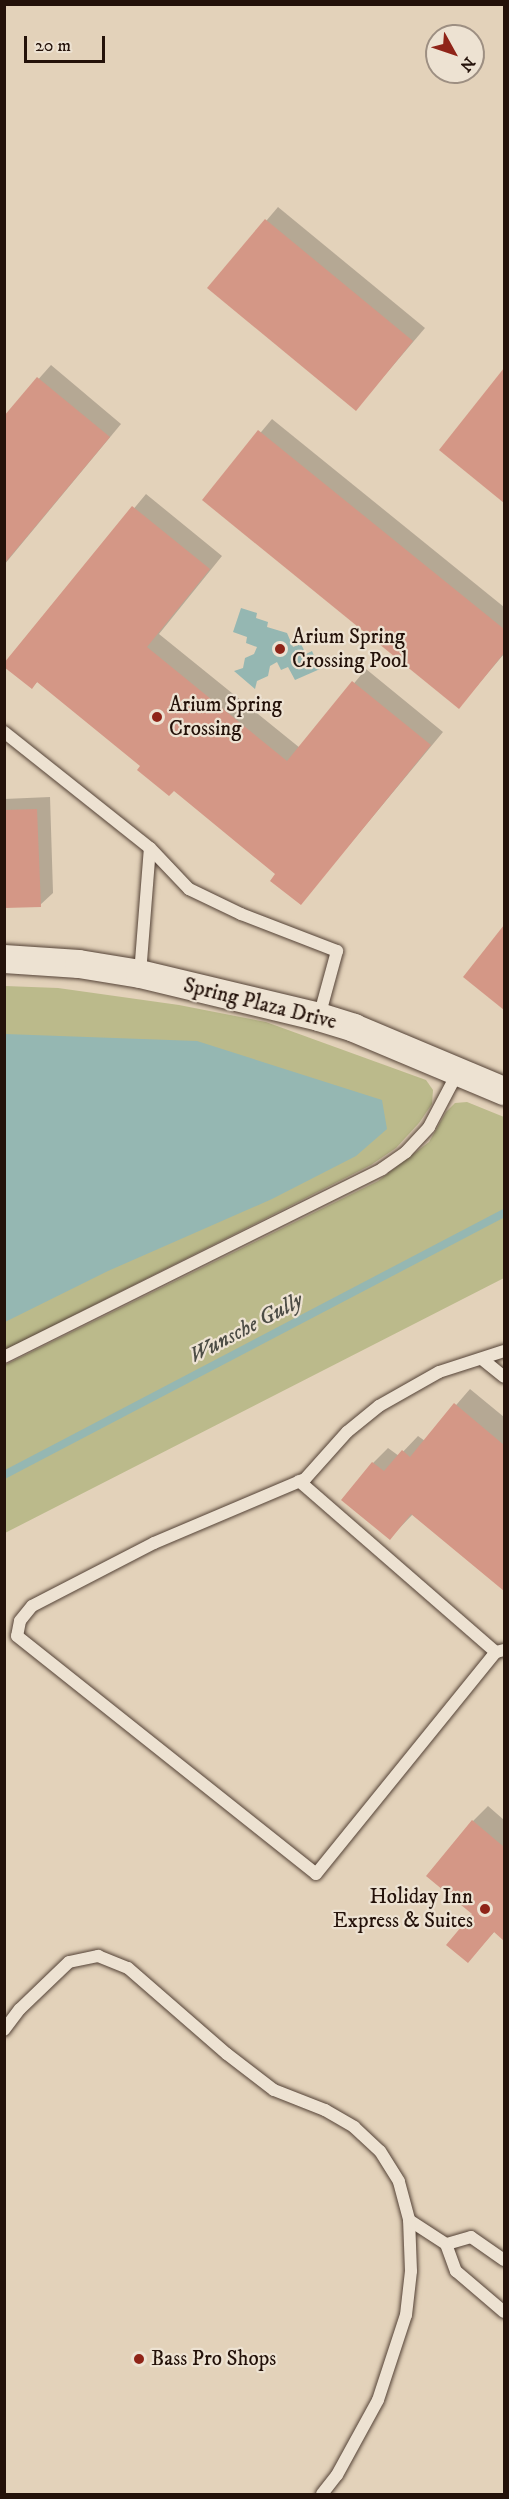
<!DOCTYPE html>
<html>
<head>
<meta charset="utf-8">
<style>
	body { margin:0 }
	#map { position:relative; width:509px; height:2499px; overflow:hidden; background:#e3d2ba; font-family:"IM FELL DW Pica",serif }
	div>[style] { position:absolute }
	[style*='--x'] { left:calc(var(--x)*1px); top:calc(var(--y)*1px); width:calc(var(--w)*1px); rotate:calc(var(--a)*1deg) }
	.green>* { inset:0; background:#bbba8b }
	.water>* { inset:0; background:#95b7b2 }
	.shadow>* { inset:0; background:#0003 }
	.stream>* { height:8px; margin:-4px; padding:0 4px; transform-origin:4px; border-radius:4px; background:#95b7b2 }
	.building>* { inset:0; background:#d49786 }
	.roads { filter:drop-shadow(0 0 2px #544236) drop-shadow(0 0 2px #544236) }
	.service>* { height:12px; margin:-6px; padding:0 6px; transform-origin:6px; border-radius:6px; background:#ede2d2 }
	.tertiary>* { height:28px; margin:-14px; padding:0 14px; transform-origin:14px; border-radius:14px; background:#ede2d2 }
	.dots>* { width:16px; height:16px; translate:-50% -50%; box-sizing:border-box; border:3px solid #ede2d2; border-radius:50% }
	span { translate:-50% -50%; white-space:nowrap; text-align:center; line-height:1.15; -webkit-text-stroke:4.5px #ede2d2; paint-order:stroke }
	.poi-label { font-size:21px; color:#24120a }
	.left { translate:0 -50%; text-align:left }
	.right { translate:-100% -50%; text-align:right }
	.street-label { font-size:21px; color:#24120a }
	.water-label { font-size:22px; color:#4c4c45; font-style:italic }
	.frame { position:absolute; inset:0; border:6px solid #24120a; pointer-events:none }
	.north { position:absolute; left:425px; top:24px; width:60px; height:60px; box-sizing:border-box; background:#ede2d2; border:2px solid #9d8f82; border-radius:50%; rotate:130deg; font-size:16px; font-weight:700; line-height:24px; text-align:center; color:#24120a }
	.north::after { content:''; display:block; margin:auto; width:21px; height:27px; background:#8f2418; clip-path:polygon(50% 0,100% 100%,50% 72%,0 100%) }
	.scale { position:absolute; left:24px; top:36px; width:81px; height:27px; box-sizing:border-box; border:3px solid #24120a; border-top:0; padding-left:8px; font-size:18px; line-height:21px; white-space:nowrap; color:#24120a; -webkit-text-stroke:4px #ede2d2; paint-order:stroke }
</style>
</head>
<body>
<div id="map">
	<div class="green">
		<i style="clip-path:polygon(5px 986px,58px 988px,179px 1005px,266px 1022px,426px 1080px,433px 1090px,432px 1104px,419px 1123px,396px 1148px,371px 1165px,5px 1350px)"></i>
		<i style="clip-path:polygon(467px 1102px,504px 1117px,504px 1278px,5px 1533px,5px 1365px,378px 1181px,429px 1142px,446px 1112px,455px 1103px)"></i>
	</div>
	<div class="water">
		<i style="clip-path:polygon(241px 608px,257px 613px,256px 618px,268px 622px,267px 627px,287px 633px,293px 647px,301px 644px,306px 654px,312px 651px,320px 669px,295px 680px,288px 667px,281px 670px,277px 662px,270px 666px,268px 676px,257px 681px,255px 689px,234px 671px,243px 668px,245px 658px,254px 654px,257px 647px,246px 643px,247px 637px,233px 632px)"></i>
		<i style="clip-path:polygon(5px 1034px,197px 1041px,382px 1100px,387px 1129px,356px 1156px,272px 1199px,108px 1271px,5px 1322px)"></i>
	</div>
	<div class="shadow">
		<i style="clip-path:polygon(278px 207px,425px 328px,356px 409px,209px 288px)"></i>
		<i style="clip-path:polygon(51px 365px,121px 424px,4px 565px,4px 418px)"></i>
		<i style="clip-path:polygon(504px 371px,504px 501px,441px 450px)"></i>
		<i style="clip-path:polygon(272px 419px,504px 607px,504px 654px,459px 707px,204px 500px)"></i>
		<i style="clip-path:polygon(146px 494px,222px 556px,159px 634px,300px 748px,366px 669px,443px 732px,301px 903px,278px 873px,174px 789px,38px 681px,32px 687px,4px 665px)"></i>
		<i style="clip-path:polygon(50px 797px,53px 893px,40px 905px,4px 907px,4px 799px)"></i>
		<i style="clip-path:polygon(504px 928px,504px 1008px,465px 977px)"></i>
		<i style="clip-path:polygon(470px 1389px,504px 1417px,504px 1589px,413px 1514px,390px 1538px,373px 1463px,388px 1448px,399px 1456px,418px 1436px,425px 1441px)"></i>
		<i style="clip-path:polygon(488px 1806px,504px 1820px,504px 1939px,495px 1931px,468px 1961px,474px 1914px,473px 1821px)"></i>
	</div>
	<div class="stream">
		<i style="--x:4;--y:1475;--w:564;--a:-27.65"></i>
	</div>
	<div class="building">
		<i style="clip-path:polygon(265px 219px,413px 341px,356px 411px,207px 288px)"></i>
		<i style="clip-path:polygon(504px 368px,504px 503px,439px 450px)"></i>
		<i style="clip-path:polygon(37px 377px,110px 437px,4px 564px,4px 416px)"></i>
		<i style="clip-path:polygon(258px 430px,504px 629px,504px 653px,459px 709px,202px 500px)"></i>
		<i style="clip-path:polygon(132px 506px,210px 569px,147px 647px,287px 761px,352px 681px,431px 745px,301px 905px,270px 881px,275px 874px,174px 791px,169px 796px,137px 770px,140px 766px,37px 682px,32px 689px,4px 667px,4px 663px)"></i>
		<i style="clip-path:polygon(37px 809px,41px 907px,4px 908px,4px 810px)"></i>
		<i style="clip-path:polygon(504px 925px,504px 1010px,463px 977px)"></i>
		<i style="clip-path:polygon(454px 1403px,504px 1445px,504px 1591px,411px 1514px,390px 1540px,341px 1500px,372px 1462px,384px 1471px,402px 1450px,410px 1457px)"></i>
		<i style="clip-path:polygon(472px 1820px,504px 1847px,504px 1941px,494px 1932px,468px 1963px,446px 1945px,472px 1914px,426px 1876px)"></i>
	</div>
	<div class="roads">
		<div class="service">
			<i style="--x:4;--y:732;--w:186;--a:38.5"></i>
			<i style="--x:150;--y:848;--w:57;--a:46.4"></i>
			<i style="--x:189;--y:889;--w:58;--a:25.7"></i>
			<i style="--x:241;--y:914;--w:103;--a:21.1"></i>
			<i style="--x:337;--y:951;--w:68;--a:105.3"></i>
			<i style="--x:140;--y:974;--w:126;--a:-85.5"></i>
			<i style="--x:504;--y:1351;--w:68;--a:162.1"></i>
			<i style="--x:439;--y:1372;--w:69;--a:150.5"></i>
			<i style="--x:379;--y:1406;--w:41;--a:140.9"></i>
			<i style="--x:347;--y:1432;--w:63;--a:131.8"></i>
			<i style="--x:305;--y:1479;--w:164;--a:157"></i>
			<i style="--x:154;--y:1543;--w:137;--a:152.7"></i>
			<i style="--x:32;--y:1606;--w:19;--a:129"></i>
			<i style="--x:20;--y:1621;--w:15;--a:101"></i>
			<i style="--x:17;--y:1636;--w:382;--a:38.5"></i>
			<i style="--x:316;--y:1874;--w:286;--a:-51"></i>
			<i style="--x:496;--y:1652;--w:8;--a:-14"></i>
			<i style="--x:4;--y:1357;--w:422;--a:-26.4"></i>
			<i style="--x:382;--y:1169;--w:29;--a:-35"></i>
			<i style="--x:406;--y:1152;--w:34;--a:-47"></i>
			<i style="--x:429;--y:1127;--w:62;--a:-62.2"></i>
			<i style="--x:482;--y:1359;--w:28;--a:39"></i>
			<i style="--x:299;--y:1481;--w:261;--a:41"></i>
			<i style="--x:4;--y:2030;--w:26;--a:-53"></i>
			<i style="--x:20;--y:2009;--w:68;--a:-43.8"></i>
			<i style="--x:69;--y:1962;--w:30;--a:-12"></i>
			<i style="--x:98;--y:1956;--w:32;--a:22"></i>
			<i style="--x:128;--y:1968;--w:131;--a:41"></i>
			<i style="--x:227;--y:2054;--w:59;--a:37.5"></i>
			<i style="--x:274;--y:2090;--w:55;--a:21.4"></i>
			<i style="--x:325;--y:2110;--w:34;--a:30"></i>
			<i style="--x:354;--y:2127;--w:35;--a:43"></i>
			<i style="--x:380;--y:2151;--w:36;--a:58"></i>
			<i style="--x:399;--y:2182;--w:39;--a:75"></i>
			<i style="--x:409;--y:2220;--w:44;--a:33"></i>
			<i style="--x:504;--y:2260;--w:40;--a:-145.1"></i>
			<i style="--x:471;--y:2237;--w:26;--a:164"></i>
			<i style="--x:446;--y:2244;--w:29;--a:70"></i>
			<i style="--x:456;--y:2271;--w:63;--a:40.5"></i>
			<i style="--x:322;--y:2494;--w:24;--a:-52"></i>
			<i style="--x:337;--y:2475;--w:85;--a:-61.3"></i>
			<i style="--x:378;--y:2400;--w:89;--a:-71.8"></i>
			<i style="--x:406;--y:2315;--w:44;--a:-83.5"></i>
			<i style="--x:411;--y:2271;--w:51;--a:-92.2"></i>
		</div>
		<div class="tertiary">
			<i style="--x:4;--y:959;--w:75;--a:3.8"></i>
			<i style="--x:79;--y:964;--w:62;--a:9.3"></i>
			<i style="--x:140;--y:974;--w:184;--a:13.5"></i>
			<i style="--x:319;--y:1017;--w:37;--a:17"></i>
			<i style="--x:354;--y:1028;--w:163;--a:22.8"></i>
		</div>
	</div>
	<div class="dots">
		<i style="left:280px;top:649px;background:#8f2418"></i>
		<i style="left:157px;top:717px;background:#8f2418"></i>
		<i style="left:485px;top:1909px;background:#8f2418"></i>
		<i style="left:139px;top:2359px;background:#8f2418"></i>
	</div>
	<div class="poi-label">
		<span class="left" style="left:292px;top:649px">Arium Spring<br>Crossing Pool</span>
		<span class="left" style="left:169px;top:717px">Arium Spring<br>Crossing</span>
		<span class="right" style="left:473px;top:1909px">Holiday Inn<br>Express &amp; Suites</span>
		<span class="left" style="left:151px;top:2359px">Bass Pro Shops</span>
	</div>
	<div class="street-label">
		<span style="left:260px;top:1004px;rotate:14deg">Spring Plaza Drive</span>
	</div>
	<div class="water-label">
		<span style="left:246px;top:1328px;rotate:-28deg">Wunsche Gully</span>
	</div>
	<div class="frame"></div>
	<div class="north">N</div>
	<div class="scale">20 m</div>
</div>
</body>
</html>
